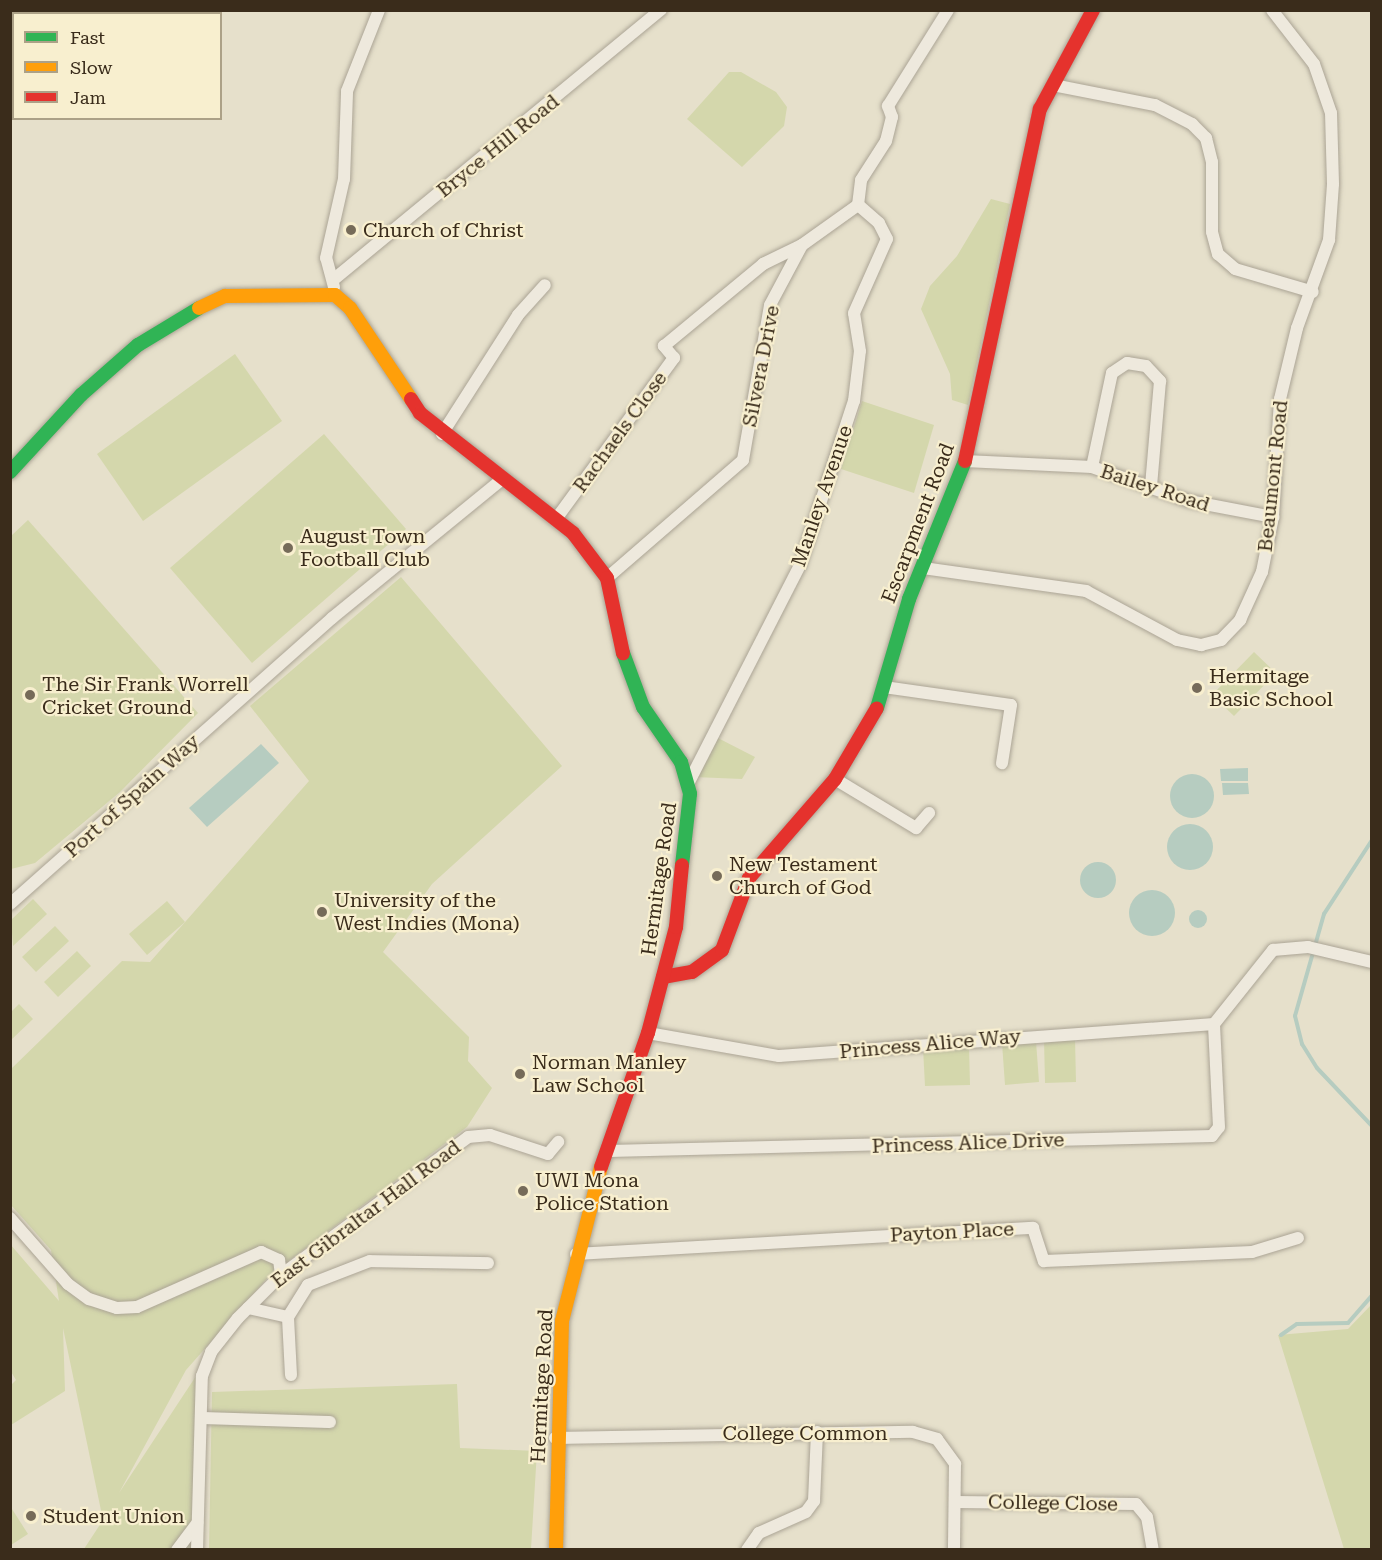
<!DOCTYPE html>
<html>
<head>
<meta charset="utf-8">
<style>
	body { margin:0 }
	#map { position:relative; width:1382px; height:1560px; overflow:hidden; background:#e6e0cb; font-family:"Roboto Serif",serif }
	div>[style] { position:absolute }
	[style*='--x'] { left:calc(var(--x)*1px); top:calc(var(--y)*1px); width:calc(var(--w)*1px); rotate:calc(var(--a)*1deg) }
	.green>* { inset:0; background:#d4d7ac }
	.water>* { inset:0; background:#b6ccc0 }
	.round { border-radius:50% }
	.stream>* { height:4px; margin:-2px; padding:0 2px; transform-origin:2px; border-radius:2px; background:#b6ccc0 }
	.roads { filter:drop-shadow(0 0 2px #aba495) drop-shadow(0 0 2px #aba495) }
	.street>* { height:12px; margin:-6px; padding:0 6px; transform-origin:6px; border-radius:6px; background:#eee9dd }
	.fast>* { height:14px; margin:-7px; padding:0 7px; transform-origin:7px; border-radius:7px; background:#30b455 }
	.slow>* { height:14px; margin:-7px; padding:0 7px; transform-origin:7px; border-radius:7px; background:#ff9f0a }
	.jam>* { height:14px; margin:-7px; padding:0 7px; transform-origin:7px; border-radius:7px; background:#e5322d }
	.dots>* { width:16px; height:16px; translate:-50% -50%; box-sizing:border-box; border:3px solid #f8efcf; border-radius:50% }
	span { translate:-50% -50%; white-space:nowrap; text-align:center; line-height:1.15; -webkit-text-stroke:4.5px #f8efcf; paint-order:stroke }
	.street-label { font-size:20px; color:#3a2c1b }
	.poi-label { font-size:20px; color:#3a2c1b }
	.left { translate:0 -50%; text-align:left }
	.frame { position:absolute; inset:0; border:12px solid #3a2c1b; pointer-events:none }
	.legend { position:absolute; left:12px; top:12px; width:210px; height:108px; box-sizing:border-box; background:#f8efcf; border:2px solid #aca187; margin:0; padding:8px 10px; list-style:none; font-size:18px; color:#3a2c1b }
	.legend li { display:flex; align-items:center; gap:12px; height:30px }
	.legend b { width:30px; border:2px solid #aca187 }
</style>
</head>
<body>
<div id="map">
	<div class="green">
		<i style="clip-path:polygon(729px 72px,741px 72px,776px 92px,787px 107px,784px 126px,742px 167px,687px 119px)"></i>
		<i style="clip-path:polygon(991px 199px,1010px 204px,968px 405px,952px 400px,950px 374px,921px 309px,930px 286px,957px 256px)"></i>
		<i style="clip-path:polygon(235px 354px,282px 421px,143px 521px,97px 454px)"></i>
		<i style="clip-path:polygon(862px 401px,934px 425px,914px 493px,841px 469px)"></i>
		<i style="clip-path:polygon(324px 434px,406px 529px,252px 663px,170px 568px)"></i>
		<i style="clip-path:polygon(28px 520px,198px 713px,120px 792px,35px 863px,11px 869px,11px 536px)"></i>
		<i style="clip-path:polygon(401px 577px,562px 766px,432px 884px,383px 952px,469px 1037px,468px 1061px,492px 1088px,467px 1127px,271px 1274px,186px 1370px,119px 1493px,198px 1373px,192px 1549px,84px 1549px,103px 1520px,63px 1328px,65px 1391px,11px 1425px,11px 1385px,16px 1380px,10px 1370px,10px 1244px,59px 1301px,51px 1250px,11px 1205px,11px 1069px,122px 961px,150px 962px,309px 781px,250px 706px)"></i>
		<i style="clip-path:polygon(1254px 652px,1276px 673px,1234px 716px,1212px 695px)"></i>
		<i style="clip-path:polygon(712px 735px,755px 757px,742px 779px,694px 777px)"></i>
		<i style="clip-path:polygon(33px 899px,47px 914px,13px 946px,11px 920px)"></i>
		<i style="clip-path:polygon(167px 901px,185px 922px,147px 955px,129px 934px)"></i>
		<i style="clip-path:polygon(55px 926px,69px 941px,36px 972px,22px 957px)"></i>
		<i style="clip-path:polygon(77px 951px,91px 966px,58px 997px,44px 982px)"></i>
		<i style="clip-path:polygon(19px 1004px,33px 1019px,11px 1040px,11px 1012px)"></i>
		<i style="clip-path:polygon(1075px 1038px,1076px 1082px,1045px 1083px,1044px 1039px)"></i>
		<i style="clip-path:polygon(1036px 1041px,1039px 1082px,1005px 1085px,1002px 1043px)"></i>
		<i style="clip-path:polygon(969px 1046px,970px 1085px,925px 1086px,923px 1048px)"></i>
		<i style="clip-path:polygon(1371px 1305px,1371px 1549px,1344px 1549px,1278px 1335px,1348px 1329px)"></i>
		<i style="clip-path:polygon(457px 1384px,460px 1448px,537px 1451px,531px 1549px,209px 1550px,212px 1392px)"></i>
		<i style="clip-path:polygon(12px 1509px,28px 1534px,11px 1545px,10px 1510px)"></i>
	</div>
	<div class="water">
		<i style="clip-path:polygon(261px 744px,279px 763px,207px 827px,189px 808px)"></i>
		<i style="clip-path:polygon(1248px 768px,1248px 781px,1221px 781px,1220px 769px)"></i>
		<i class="round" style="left:1170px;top:774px;width:44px;height:44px"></i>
		<i style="clip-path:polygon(1222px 783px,1248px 783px,1249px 794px,1223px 795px)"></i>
		<i class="round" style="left:1167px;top:824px;width:46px;height:46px"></i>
		<i class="round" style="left:1080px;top:862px;width:36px;height:36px"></i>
		<i class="round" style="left:1129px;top:890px;width:46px;height:46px"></i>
		<i class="round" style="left:1189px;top:910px;width:18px;height:18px"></i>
	</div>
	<div class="stream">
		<i style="--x:1372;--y:840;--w:88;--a:123"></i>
		<i style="--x:1324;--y:914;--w:106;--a:105.9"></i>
		<i style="--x:1295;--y:1016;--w:29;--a:76"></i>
		<i style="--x:1302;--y:1044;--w:28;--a:58"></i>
		<i style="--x:1317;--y:1068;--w:80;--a:46.5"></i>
		<i style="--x:1281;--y:1335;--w:19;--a:-35"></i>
		<i style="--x:1297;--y:1324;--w:51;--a:-1.1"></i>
		<i style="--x:1348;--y:1323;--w:37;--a:-49"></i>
	</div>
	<div class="roads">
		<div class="street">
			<i style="--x:1053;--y:85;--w:104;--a:11.1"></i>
			<i style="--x:1155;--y:105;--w:42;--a:27.2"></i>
			<i style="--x:1192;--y:124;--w:20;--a:45"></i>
			<i style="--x:1206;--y:138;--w:25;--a:76"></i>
			<i style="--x:1212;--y:162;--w:70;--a:90"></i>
			<i style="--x:1212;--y:232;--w:23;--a:75"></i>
			<i style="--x:1218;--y:254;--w:23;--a:41"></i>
			<i style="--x:1235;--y:269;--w:81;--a:16.4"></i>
			<i style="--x:333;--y:280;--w:425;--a:-39.5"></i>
			<i style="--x:334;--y:287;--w:30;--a:-105"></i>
			<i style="--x:326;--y:258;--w:81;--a:-77.2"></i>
			<i style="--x:344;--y:179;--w:88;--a:-88"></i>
			<i style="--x:347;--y:91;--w:87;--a:-68.4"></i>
			<i style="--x:442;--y:434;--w:141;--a:-57.4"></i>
			<i style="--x:518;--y:315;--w:40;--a:-48"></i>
			<i style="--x:965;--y:461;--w:127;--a:2.7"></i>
			<i style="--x:1092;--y:467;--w:103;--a:19.3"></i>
			<i style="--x:1189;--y:501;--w:86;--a:10.8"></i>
			<i style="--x:1092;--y:467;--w:96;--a:-78"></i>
			<i style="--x:1112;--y:373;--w:18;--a:-34"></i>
			<i style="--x:1127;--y:363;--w:19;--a:9"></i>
			<i style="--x:1146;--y:366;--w:21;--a:47"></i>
			<i style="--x:1160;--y:381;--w:105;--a:94.9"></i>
			<i style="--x:556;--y:519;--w:200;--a:-53.8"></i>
			<i style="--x:674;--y:358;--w:16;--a:-130"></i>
			<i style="--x:664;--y:346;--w:129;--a:-39.6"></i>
			<i style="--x:763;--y:264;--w:43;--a:-26"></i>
			<i style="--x:923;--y:568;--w:165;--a:8"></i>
			<i style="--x:1086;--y:591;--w:103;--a:28.3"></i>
			<i style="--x:1177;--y:640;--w:25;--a:12"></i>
			<i style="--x:1201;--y:645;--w:21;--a:-14"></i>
			<i style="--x:1221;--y:640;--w:28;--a:-46"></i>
			<i style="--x:1240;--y:620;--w:53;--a:-65.4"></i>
			<i style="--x:1262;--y:572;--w:56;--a:-78.7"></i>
			<i style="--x:1273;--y:517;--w:118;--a:-86.6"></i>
			<i style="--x:1280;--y:399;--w:73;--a:-76.5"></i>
			<i style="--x:1297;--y:328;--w:94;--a:-70"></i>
			<i style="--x:1329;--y:240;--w:56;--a:-85.9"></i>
			<i style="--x:1333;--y:184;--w:71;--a:-91.6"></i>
			<i style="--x:1331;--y:113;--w:52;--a:-109.1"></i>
			<i style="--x:1314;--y:64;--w:68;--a:-127.9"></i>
			<i style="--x:607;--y:578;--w:180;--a:-40.9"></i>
			<i style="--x:743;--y:460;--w:157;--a:-80.1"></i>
			<i style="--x:770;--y:305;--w:68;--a:-61.9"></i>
			<i style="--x:802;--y:245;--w:69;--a:-35.5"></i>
			<i style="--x:858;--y:205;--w:25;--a:-83"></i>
			<i style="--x:861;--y:180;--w:46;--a:-57.3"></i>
			<i style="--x:886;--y:141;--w:25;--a:-76"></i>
			<i style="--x:892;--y:117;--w:12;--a:-110"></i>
			<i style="--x:888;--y:106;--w:113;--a:-58"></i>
			<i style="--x:884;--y:687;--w:128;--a:8.1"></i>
			<i style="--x:1011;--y:705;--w:59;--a:98.8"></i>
			<i style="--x:835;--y:779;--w:95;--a:31.2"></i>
			<i style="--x:916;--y:828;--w:20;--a:-49"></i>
			<i style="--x:689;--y:782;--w:244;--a:-62.9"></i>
			<i style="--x:800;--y:565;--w:173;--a:-71.8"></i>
			<i style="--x:854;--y:401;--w:50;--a:-83.2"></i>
			<i style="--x:860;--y:351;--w:38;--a:-99"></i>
			<i style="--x:854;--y:313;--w:81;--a:-66"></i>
			<i style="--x:887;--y:239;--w:18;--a:-117"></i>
			<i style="--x:879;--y:223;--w:28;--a:-139"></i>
			<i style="--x:10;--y:904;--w:431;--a:-41.6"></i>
			<i style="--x:332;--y:618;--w:218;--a:-39.2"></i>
			<i style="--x:1214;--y:1024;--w:95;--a:-51.4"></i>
			<i style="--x:1273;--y:950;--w:35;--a:-5"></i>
			<i style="--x:1308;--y:947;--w:66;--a:13.2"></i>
			<i style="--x:648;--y:1033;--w:133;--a:10"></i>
			<i style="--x:779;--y:1056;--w:436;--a:-4.2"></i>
			<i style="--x:609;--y:1151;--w:603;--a:-1.42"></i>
			<i style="--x:1212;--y:1136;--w:11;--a:-52"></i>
			<i style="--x:1219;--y:1127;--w:103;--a:-92.8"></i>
			<i style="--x:10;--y:1218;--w:88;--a:48.7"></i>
			<i style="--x:68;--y:1284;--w:26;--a:36"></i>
			<i style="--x:89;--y:1299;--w:29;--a:18"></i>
			<i style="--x:117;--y:1308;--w:20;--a:-3"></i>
			<i style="--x:137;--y:1307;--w:136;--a:-23.9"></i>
			<i style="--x:261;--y:1252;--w:20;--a:24"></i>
			<i style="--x:279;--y:1260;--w:15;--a:82"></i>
			<i style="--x:576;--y:1254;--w:458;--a:-3.3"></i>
			<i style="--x:1033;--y:1228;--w:35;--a:72"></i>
			<i style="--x:1044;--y:1261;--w:208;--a:-2.5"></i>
			<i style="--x:1252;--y:1252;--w:48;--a:-16.9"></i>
			<i style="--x:248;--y:1308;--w:41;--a:12.7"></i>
			<i style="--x:291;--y:1375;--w:58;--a:-93"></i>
			<i style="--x:288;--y:1317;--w:38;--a:-58"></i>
			<i style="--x:308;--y:1285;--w:66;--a:-21.2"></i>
			<i style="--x:370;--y:1261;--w:118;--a:1"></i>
			<i style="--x:201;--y:1418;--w:129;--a:1.8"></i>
			<i style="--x:555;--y:1438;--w:358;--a:-1"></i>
			<i style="--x:913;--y:1432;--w:25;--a:16"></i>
			<i style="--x:937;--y:1439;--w:31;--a:54"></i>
			<i style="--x:955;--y:1464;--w:86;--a:90.7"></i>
			<i style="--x:955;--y:1502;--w:181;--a:0.6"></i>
			<i style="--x:1136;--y:1504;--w:17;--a:50"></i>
			<i style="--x:1147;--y:1517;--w:34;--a:80"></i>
			<i style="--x:177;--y:1550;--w:34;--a:-53"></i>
			<i style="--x:197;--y:1550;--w:174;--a:-88.4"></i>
			<i style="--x:202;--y:1376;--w:26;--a:-69"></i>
			<i style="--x:211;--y:1352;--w:43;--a:-51.5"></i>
			<i style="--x:238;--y:1318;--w:61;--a:-45"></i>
			<i style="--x:281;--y:1275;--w:232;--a:-36.4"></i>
			<i style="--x:468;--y:1137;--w:22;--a:-5"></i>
			<i style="--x:490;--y:1135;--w:61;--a:18.1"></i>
			<i style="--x:548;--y:1154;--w:16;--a:-50"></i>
			<i style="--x:747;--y:1550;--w:21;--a:-55"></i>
			<i style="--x:759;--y:1533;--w:51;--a:-24.1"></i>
			<i style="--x:806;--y:1512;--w:14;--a:-54"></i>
			<i style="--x:814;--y:1501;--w:69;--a:-87.5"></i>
		</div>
		<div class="fast">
			<i style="--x:10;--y:472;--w:105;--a:-47.3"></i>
			<i style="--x:81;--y:395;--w:76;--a:-41.3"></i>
			<i style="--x:138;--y:345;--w:71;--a:-31.2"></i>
			<i style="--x:623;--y:653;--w:58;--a:69.7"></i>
			<i style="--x:643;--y:707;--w:67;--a:55.4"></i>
			<i style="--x:681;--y:762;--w:33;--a:74"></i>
			<i style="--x:690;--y:794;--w:71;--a:96.4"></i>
			<i style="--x:877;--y:708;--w:114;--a:-73.6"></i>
			<i style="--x:909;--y:599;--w:149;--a:-67.9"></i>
		</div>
		<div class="slow">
			<i style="--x:199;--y:308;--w:29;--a:-25"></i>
			<i style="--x:225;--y:296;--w:110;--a:-0.5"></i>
			<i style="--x:335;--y:295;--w:20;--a:41"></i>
			<i style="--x:350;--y:308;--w:110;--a:56.2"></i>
			<i style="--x:556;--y:1550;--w:229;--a:-88.5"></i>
			<i style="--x:562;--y:1321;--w:159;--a:-75.8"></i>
		</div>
		<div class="jam">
			<i style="--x:411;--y:399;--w:17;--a:57"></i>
			<i style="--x:420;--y:413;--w:194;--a:38.1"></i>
			<i style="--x:573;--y:533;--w:56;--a:52.9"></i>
			<i style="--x:607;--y:578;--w:77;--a:78"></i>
			<i style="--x:965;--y:461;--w:360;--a:-78"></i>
			<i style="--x:1040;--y:109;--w:112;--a:-61.8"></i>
			<i style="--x:663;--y:977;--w:29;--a:-10"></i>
			<i style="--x:692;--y:972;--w:37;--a:-36"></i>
			<i style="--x:722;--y:950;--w:77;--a:-69.4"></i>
			<i style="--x:749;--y:878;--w:131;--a:-49"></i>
			<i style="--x:835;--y:779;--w:82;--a:-59.4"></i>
			<i style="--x:601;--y:1167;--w:142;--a:-70.7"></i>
			<i style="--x:648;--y:1033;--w:110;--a:-75.2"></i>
			<i style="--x:676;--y:927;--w:62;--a:-84.5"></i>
		</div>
	</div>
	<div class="dots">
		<i style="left:351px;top:230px;background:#766b59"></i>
		<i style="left:288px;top:548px;background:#766b59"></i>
		<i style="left:1197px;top:688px;background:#766b59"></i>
		<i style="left:30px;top:695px;background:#766b59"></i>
		<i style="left:717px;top:876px;background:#766b59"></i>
		<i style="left:322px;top:912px;background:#766b59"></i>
		<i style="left:520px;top:1074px;background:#766b59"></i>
		<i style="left:523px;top:1191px;background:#766b59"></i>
		<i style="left:31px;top:1516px;background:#766b59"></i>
	</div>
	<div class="street-label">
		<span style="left:498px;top:146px;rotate:-39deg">Bryce Hill Road</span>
		<span style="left:761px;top:366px;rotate:-79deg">Silvera Drive</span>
		<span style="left:620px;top:432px;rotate:-54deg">Rachaels Close</span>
		<span style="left:1273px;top:476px;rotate:-84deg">Beaumont Road</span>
		<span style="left:1155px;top:488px;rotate:18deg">Bailey Road</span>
		<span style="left:822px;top:496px;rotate:-71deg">Manley Avenue</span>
		<span style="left:918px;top:523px;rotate:-69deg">Escarpment Road</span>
		<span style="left:132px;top:796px;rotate:-42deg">Port of Spain Way</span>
		<span style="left:659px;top:879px;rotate:-82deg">Hermitage Road</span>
		<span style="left:930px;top:1044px;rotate:-5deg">Princess Alice Way</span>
		<span style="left:968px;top:1143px;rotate:-2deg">Princess Alice Drive</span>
		<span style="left:366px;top:1214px;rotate:-37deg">East Gibraltar Hall Road</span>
		<span style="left:952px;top:1232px;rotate:-3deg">Payton Place</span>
		<span style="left:542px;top:1386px;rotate:-87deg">Hermitage Road</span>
		<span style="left:805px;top:1433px">College Common</span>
		<span style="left:1053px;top:1503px;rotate:1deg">College Close</span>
	</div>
	<div class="poi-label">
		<span class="left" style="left:363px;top:230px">Church of Christ</span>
		<span class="left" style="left:300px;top:548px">August Town<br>Football Club</span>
		<span class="left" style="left:1209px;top:688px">Hermitage<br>Basic School</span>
		<span class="left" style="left:42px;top:696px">The Sir Frank Worrell<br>Cricket Ground</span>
		<span class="left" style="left:729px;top:876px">New Testament<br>Church of God</span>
		<span class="left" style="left:334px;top:912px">University of the<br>West Indies (Mona)</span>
		<span class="left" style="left:532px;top:1074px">Norman Manley<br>Law School</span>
		<span class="left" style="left:535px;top:1192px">UWI Mona<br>Police Station</span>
		<span class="left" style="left:43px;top:1516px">Student Union</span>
	</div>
	<div class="frame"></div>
	<ul class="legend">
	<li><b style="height:8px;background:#30b455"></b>Fast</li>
	<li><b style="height:8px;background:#ff9f0a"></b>Slow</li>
	<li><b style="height:8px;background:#e5322d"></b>Jam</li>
	</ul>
</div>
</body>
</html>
